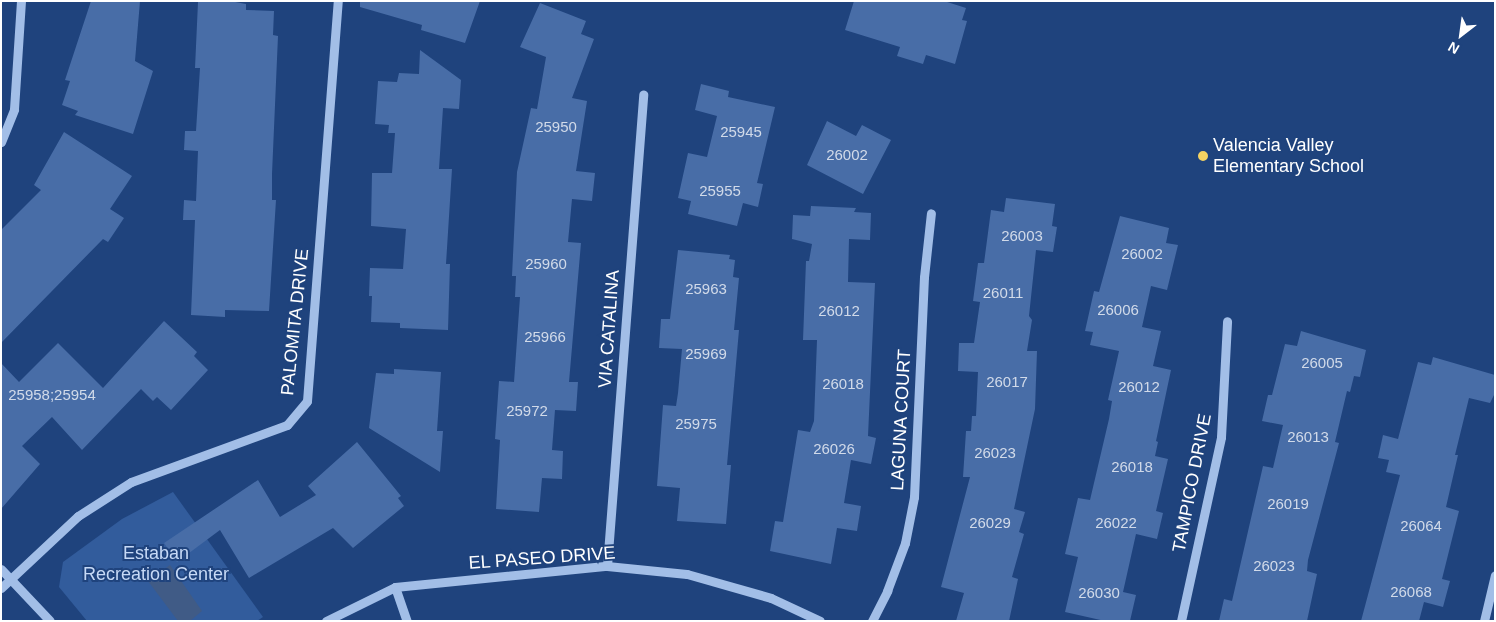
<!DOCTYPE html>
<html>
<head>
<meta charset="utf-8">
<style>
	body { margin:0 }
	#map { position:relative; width:1496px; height:622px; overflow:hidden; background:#1f437d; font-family:Helvetica,sans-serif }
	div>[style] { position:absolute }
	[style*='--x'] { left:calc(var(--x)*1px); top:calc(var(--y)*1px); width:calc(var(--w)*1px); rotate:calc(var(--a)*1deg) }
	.green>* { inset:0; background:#325c9c }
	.water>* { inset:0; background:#405b86 }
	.building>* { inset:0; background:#486da7 }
	.minor>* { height:9px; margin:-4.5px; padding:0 4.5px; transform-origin:4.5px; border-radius:4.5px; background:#a2bee7 }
	.dots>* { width:14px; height:14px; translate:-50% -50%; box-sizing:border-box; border:2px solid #1f437d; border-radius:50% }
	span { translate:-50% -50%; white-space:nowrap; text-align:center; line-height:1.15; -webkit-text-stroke:4px #1f437d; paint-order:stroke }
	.number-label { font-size:15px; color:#d1dae9 }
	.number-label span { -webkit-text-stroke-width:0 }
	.poi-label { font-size:18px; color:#fff }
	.left { translate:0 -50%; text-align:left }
	.street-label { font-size:18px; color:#fff }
	.park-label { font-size:18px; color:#c6d9f6 }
	.frame { position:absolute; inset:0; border:2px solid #fff; pointer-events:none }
	.north { position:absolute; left:1436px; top:10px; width:50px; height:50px; -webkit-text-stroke:4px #1f437d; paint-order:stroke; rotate:210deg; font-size:14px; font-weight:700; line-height:20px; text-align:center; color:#fff }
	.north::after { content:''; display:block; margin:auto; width:18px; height:22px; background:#fff; clip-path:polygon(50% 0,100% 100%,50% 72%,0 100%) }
</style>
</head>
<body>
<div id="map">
	<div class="green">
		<i style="clip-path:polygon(173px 492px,263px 617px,257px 621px,87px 621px,59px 587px,63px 562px,122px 519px)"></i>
	</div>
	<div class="water">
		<i style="clip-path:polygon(170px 565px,202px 611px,190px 621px,178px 621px,148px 581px)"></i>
	</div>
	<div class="building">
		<i style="clip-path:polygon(91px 1px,140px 1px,135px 61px,153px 71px,133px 134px,75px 115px,78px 111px,62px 105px,70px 81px,65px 80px)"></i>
		<i style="clip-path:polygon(230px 1px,246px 4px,246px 10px,274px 11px,273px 35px,278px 36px,272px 174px,272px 200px,276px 200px,269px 311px,225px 310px,225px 317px,191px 315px,195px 220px,183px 220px,184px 200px,196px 201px,198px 151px,184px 150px,185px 131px,196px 131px,200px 68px,195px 68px,198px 2px)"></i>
		<i style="clip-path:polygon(360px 1px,480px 1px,465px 43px,421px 30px,422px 25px,360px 7px)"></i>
		<i style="clip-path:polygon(854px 1px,944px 1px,966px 8px,962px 20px,967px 21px,955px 64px,926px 55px,923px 64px,897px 56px,900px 47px,845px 30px)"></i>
		<i style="clip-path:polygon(540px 3px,586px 21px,581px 34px,594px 39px,572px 98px,587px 101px,576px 171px,595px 173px,592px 201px,572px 199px,568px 242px,581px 243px,569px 382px,578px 382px,576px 411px,555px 410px,552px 450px,563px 451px,562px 479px,542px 478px,539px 512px,496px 509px,500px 440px,495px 439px,499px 381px,514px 382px,520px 297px,515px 297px,516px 276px,512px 276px,517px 172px,531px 108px,537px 109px,546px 57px,520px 47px)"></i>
		<i style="clip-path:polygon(420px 50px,461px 80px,459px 109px,443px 108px,439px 169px,452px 169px,446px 264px,450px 264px,448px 330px,400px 328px,400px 323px,371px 322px,372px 296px,369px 296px,370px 268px,403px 269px,406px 229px,371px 226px,372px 173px,392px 173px,395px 133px,388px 133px,389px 125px,375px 124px,378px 81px,397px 82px,399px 73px,419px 74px)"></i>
		<i style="clip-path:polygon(701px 84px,729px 91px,728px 97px,775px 107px,757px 183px,763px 184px,758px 207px,743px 203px,737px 226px,688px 214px,691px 201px,678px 198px,688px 153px,707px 157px,717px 116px,695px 110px)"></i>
		<i style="clip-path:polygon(827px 121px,856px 136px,862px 125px,891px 140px,863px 194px,807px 165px)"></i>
		<i style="clip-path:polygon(64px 132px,132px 176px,110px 209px,124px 218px,108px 242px,103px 239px,1px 343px,1px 230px,41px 190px,34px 185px)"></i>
		<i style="clip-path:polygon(1006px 198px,1055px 204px,1052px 226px,1057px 227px,1053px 252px,1036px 250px,1029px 316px,1032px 320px,1027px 351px,1037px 351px,1035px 409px,1014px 509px,1025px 512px,1019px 532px,1024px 534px,1012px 577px,1018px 579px,1009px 621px,956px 621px,964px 593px,941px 587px,970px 477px,963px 477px,966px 431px,971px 431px,972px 416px,976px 416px,978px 372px,958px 371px,959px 343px,974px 343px,980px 302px,973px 301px,978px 263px,984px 263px,991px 210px,1004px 212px)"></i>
		<i style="clip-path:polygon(811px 206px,856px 208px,854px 212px,871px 213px,870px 240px,849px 239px,848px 282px,875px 283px,868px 436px,876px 438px,871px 464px,851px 460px,844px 503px,861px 506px,857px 531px,837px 528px,831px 564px,770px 551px,775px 521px,783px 522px,798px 430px,810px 432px,814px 421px,817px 340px,803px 340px,806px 261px,809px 261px,812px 244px,792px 239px,793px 215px,810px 216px)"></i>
		<i style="clip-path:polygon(1120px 216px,1169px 228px,1166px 243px,1178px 245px,1167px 290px,1151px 286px,1142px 327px,1161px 331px,1153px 366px,1171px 370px,1156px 441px,1158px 442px,1155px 456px,1168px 459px,1156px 511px,1163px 513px,1157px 539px,1136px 534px,1123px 592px,1136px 595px,1130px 621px,1105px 621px,1065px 612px,1078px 557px,1065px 554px,1078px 498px,1090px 500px,1109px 419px,1112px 401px,1108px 400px,1119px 351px,1090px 345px,1093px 332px,1085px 331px,1094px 291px,1099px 292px)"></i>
		<i style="clip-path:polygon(678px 250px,730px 255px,729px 259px,735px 260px,733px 277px,739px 278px,734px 330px,739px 330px,727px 465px,731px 465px,726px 524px,677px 521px,680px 488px,657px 486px,663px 405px,676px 406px,678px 393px,682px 349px,659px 348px,661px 319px,670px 319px)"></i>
		<i style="clip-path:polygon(164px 321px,197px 352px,194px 356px,208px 370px,171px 410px,157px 397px,153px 401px,141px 389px,82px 450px,52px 417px,22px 446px,40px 464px,1px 509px,1px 363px,19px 382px,58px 343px,103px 388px)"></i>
		<i style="clip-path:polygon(1301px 331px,1366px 350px,1360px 377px,1354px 376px,1350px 392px,1347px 391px,1335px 442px,1339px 443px,1308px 560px,1307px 571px,1317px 574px,1307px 621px,1219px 621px,1224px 599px,1232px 601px,1263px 466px,1273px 468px,1283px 425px,1262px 421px,1268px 395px,1272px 395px,1285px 344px,1297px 346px)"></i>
		<i style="clip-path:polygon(1433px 357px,1495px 375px,1495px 393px,1490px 403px,1469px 398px,1455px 455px,1458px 455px,1446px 507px,1459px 511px,1442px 579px,1450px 581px,1443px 607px,1424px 602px,1419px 621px,1361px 621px,1400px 475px,1386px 472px,1389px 460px,1378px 458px,1383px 435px,1398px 439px,1418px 362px,1431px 365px)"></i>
		<i style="clip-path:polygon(394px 369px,441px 372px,437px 431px,443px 431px,440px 472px,369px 428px,376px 373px,394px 374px)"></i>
		<i style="clip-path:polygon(357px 442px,401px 496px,398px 498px,404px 506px,353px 548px,333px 528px,249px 578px,220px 530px,177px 562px,164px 543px,258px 480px,280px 517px,316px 495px,308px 486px)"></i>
	</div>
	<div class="minor">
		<i style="--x:1;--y:142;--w:35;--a:-68"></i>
		<i style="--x:14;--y:109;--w:108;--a:-86.3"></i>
		<i style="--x:607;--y:566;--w:473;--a:-85.6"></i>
		<i style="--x:1;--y:569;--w:71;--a:46.7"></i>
		<i style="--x:395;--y:587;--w:36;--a:71"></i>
		<i style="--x:1;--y:588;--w:105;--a:-43.1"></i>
		<i style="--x:78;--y:516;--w:63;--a:-32.7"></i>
		<i style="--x:131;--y:482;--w:166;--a:-20.1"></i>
		<i style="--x:287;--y:425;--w:31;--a:-50"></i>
		<i style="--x:307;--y:401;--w:401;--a:-85.6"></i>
		<i style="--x:326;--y:621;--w:77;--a:-26.2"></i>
		<i style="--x:395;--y:587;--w:213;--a:-5.7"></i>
		<i style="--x:607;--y:566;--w:80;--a:5.7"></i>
		<i style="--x:687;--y:574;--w:87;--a:15.9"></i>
		<i style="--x:771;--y:598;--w:54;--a:25.1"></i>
		<i style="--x:872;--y:621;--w:34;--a:-63"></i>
		<i style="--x:887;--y:591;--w:51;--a:-69.4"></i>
		<i style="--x:905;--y:543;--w:47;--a:-78.9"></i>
		<i style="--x:914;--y:497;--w:220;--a:-87.4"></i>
		<i style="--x:924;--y:277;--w:64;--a:-83.8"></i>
		<i style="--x:1181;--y:621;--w:188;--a:-77.7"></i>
		<i style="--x:1221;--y:437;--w:116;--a:-87"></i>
		<i style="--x:1484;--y:621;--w:47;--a:-76.6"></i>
	</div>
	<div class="dots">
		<i style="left:1203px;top:156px;background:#f5d362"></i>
	</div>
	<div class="number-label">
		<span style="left:556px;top:127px">25950</span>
		<span style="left:741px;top:132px">25945</span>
		<span style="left:847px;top:155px">26002</span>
		<span style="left:720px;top:191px">25955</span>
		<span style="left:1022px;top:236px">26003</span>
		<span style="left:1142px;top:254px">26002</span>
		<span style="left:546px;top:264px">25960</span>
		<span style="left:706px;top:289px">25963</span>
		<span style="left:1003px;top:293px">26011</span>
		<span style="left:1118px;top:310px">26006</span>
		<span style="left:839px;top:311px">26012</span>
		<span style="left:545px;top:337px">25966</span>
		<span style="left:706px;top:354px">25969</span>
		<span style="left:1322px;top:363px">26005</span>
		<span style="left:1007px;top:382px">26017</span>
		<span style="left:843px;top:384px">26018</span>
		<span style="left:1139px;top:387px">26012</span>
		<span style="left:52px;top:395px">25958;25954</span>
		<span style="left:527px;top:411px">25972</span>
		<span style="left:696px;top:424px">25975</span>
		<span style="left:1308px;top:437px">26013</span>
		<span style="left:834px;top:449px">26026</span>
		<span style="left:995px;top:453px">26023</span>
		<span style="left:1132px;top:467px">26018</span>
		<span style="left:1288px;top:504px">26019</span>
		<span style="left:990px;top:523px">26029</span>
		<span style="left:1116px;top:523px">26022</span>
		<span style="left:1421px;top:526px">26064</span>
		<span style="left:1274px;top:566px">26023</span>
		<span style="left:1411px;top:592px">26068</span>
		<span style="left:1099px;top:593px">26030</span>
	</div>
	<div class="poi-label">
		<span class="left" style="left:1213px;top:156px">Valencia Valley<br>Elementary School</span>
	</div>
	<div class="street-label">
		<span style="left:295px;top:322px;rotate:-84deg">PALOMITA DRIVE</span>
		<span style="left:609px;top:329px;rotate:-86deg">VIA CATALINA</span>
		<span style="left:901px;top:420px;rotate:-87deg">LAGUNA COURT</span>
		<span style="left:1192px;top:483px;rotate:-79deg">TAMPICO DRIVE</span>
		<span style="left:542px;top:558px;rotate:-4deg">EL PASEO DRIVE</span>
	</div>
	<div class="park-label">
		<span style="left:156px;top:564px">Estaban<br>Recreation Center</span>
	</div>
	<div class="frame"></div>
	<div class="north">N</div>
</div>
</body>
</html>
